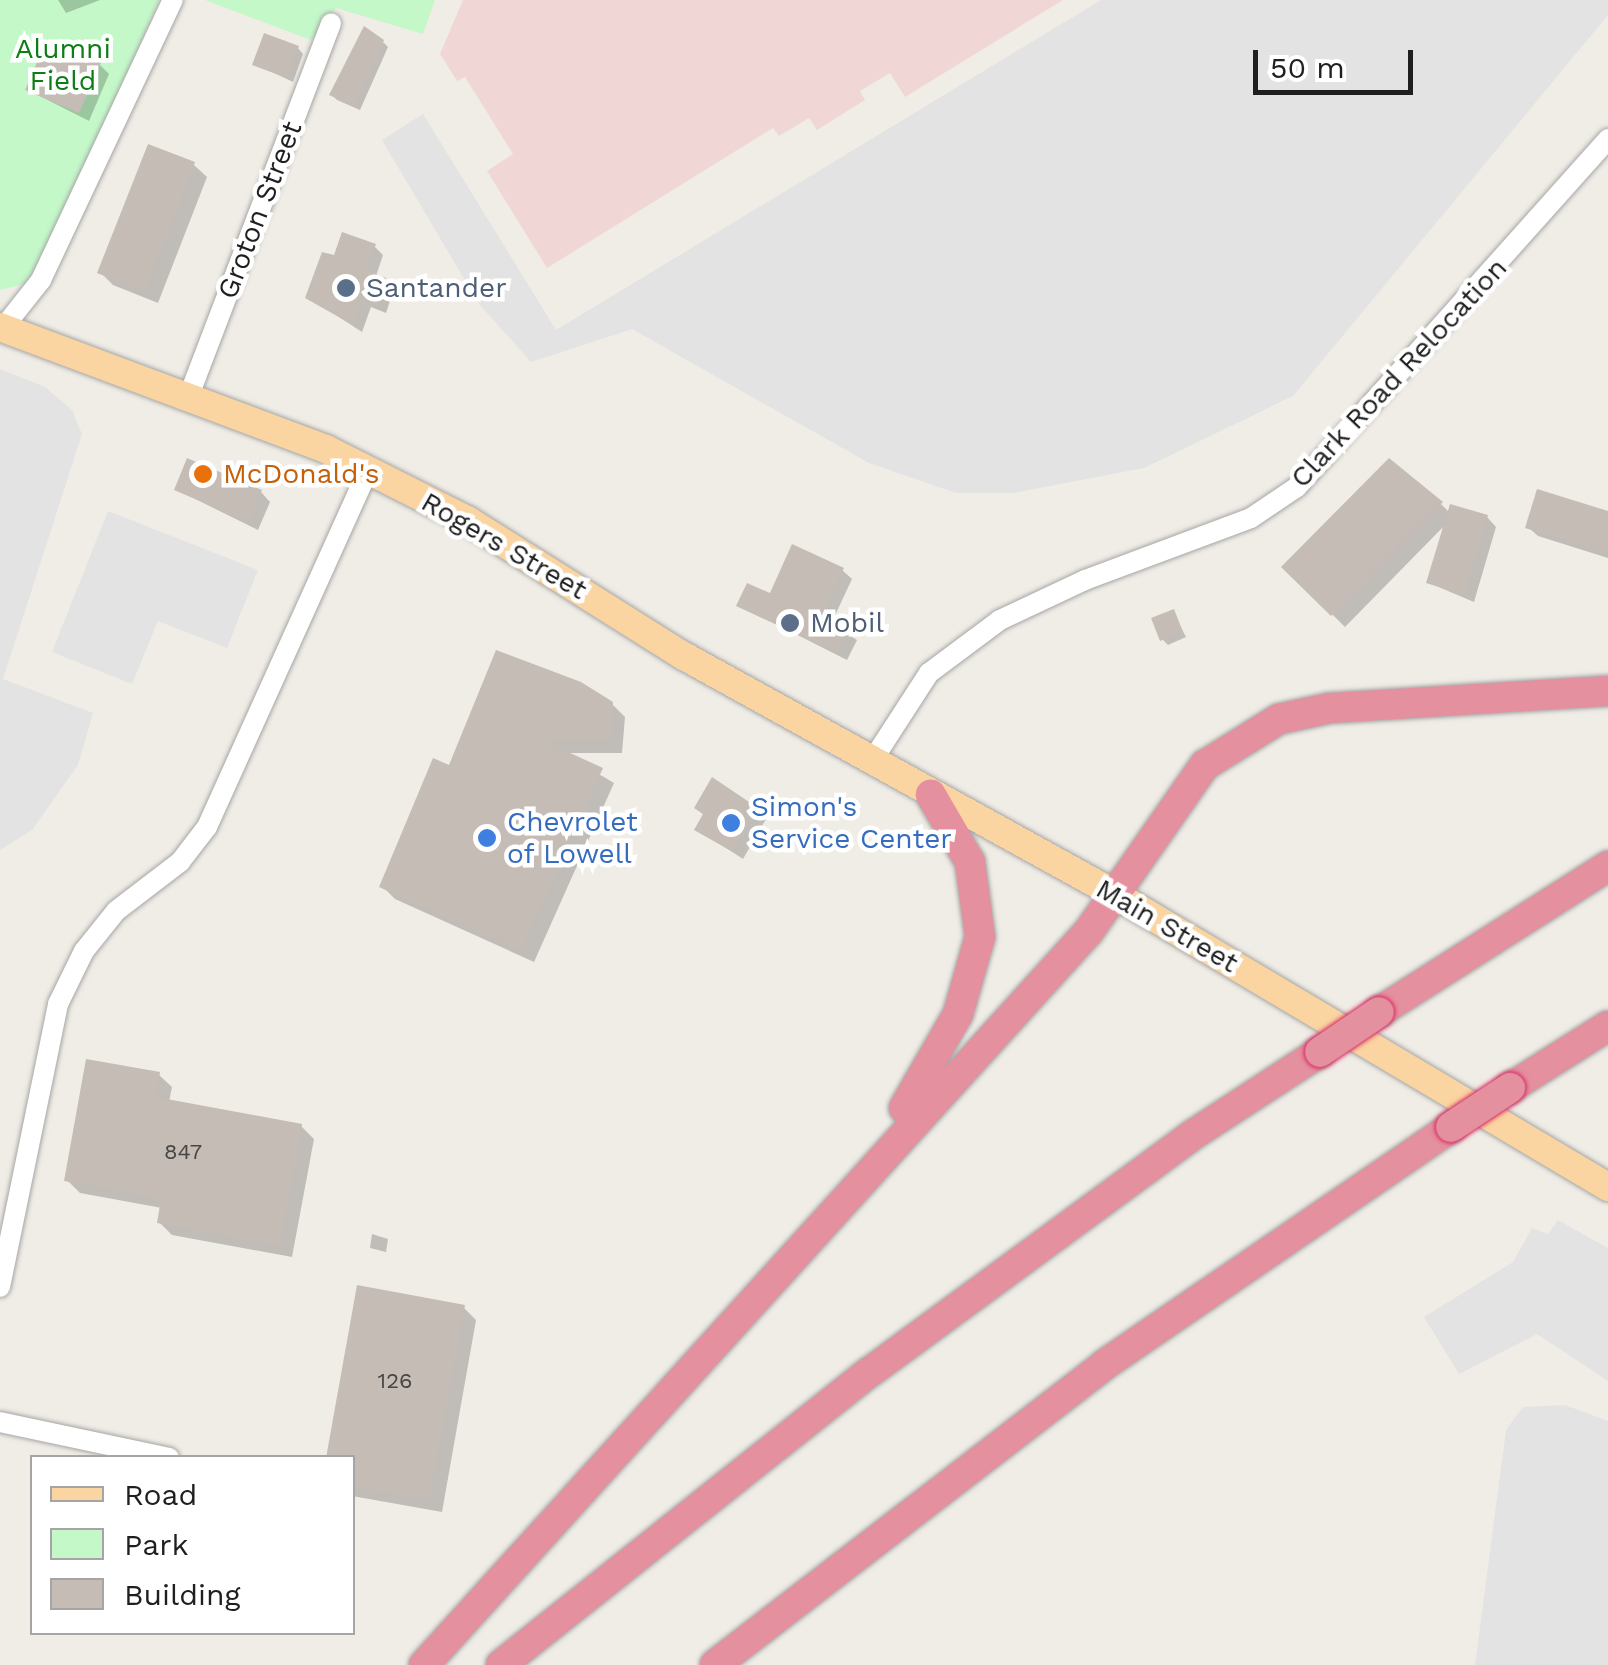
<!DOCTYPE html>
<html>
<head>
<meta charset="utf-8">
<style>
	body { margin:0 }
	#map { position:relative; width:1608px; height:1665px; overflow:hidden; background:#f0ede6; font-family:"Work Sans",sans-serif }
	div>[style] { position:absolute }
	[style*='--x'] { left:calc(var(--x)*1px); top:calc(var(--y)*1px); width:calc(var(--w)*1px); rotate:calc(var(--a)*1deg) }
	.commercial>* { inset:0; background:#f0d7d6 }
	.park>* { inset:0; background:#c4f8c9 }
	.parking>* { inset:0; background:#e3e3e3 }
	.shadow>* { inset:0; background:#0003 }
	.building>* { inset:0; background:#c4bcb5 }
	.roads { filter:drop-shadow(0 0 2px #a6a6a6) drop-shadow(0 0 2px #a6a6a6) }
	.minor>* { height:20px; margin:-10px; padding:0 10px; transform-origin:10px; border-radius:10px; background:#fff }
	.major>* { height:28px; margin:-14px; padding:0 14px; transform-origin:14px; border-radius:14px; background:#fad4a1 }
	.highway>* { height:30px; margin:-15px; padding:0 15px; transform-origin:15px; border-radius:15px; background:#e5909f }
	.bridges { filter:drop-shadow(0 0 2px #d72964) drop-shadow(0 0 2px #d72964) }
	.highway-bridge>* { height:30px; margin:-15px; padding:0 15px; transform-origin:15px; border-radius:15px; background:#e5909f }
	.dots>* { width:28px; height:28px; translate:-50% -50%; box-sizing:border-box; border:5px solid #fff; border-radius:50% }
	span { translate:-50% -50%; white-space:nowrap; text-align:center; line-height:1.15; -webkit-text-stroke:9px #fff; paint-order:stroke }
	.number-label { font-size:22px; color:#484644 }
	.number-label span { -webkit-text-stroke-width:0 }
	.park-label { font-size:28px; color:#0e7d18 }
	.street-label { font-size:28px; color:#1f1f1f }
	.service-label { font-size:28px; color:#4e5e75 }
	.left { translate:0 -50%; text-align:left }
	.food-label { font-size:28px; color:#c56008 }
	.shop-label { font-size:28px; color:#366cbe }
	.legend { position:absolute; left:30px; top:1455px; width:325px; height:180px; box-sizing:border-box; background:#fff; border:2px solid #a5a5a5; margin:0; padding:12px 18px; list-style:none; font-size:30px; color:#1f1f1f }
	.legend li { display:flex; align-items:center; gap:20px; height:50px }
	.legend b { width:50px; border:2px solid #a5a5a5 }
	.scale { position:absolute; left:1253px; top:50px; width:160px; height:45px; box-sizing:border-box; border:5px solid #1f1f1f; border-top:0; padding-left:12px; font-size:30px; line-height:35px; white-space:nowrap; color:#1f1f1f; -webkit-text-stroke:8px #fff; paint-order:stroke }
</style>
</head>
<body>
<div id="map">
	<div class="commercial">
		<i style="clip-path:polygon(463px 0,1063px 0,905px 97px,890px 73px,860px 91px,865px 100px,817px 130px,809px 118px,779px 136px,773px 128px,547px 268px,487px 171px,513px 154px,465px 77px,457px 81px,440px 54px)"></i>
	</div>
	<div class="park">
		<i style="clip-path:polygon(0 0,159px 0,41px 280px,0 290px)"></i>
		<i style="clip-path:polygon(205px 0,435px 0,423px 34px,336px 8px,311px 40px)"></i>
	</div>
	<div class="parking">
		<i style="clip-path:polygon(1101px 0,1608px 0,1608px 15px,1293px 396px,1144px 468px,1014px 493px,956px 493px,869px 463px,632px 329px,531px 362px,479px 304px,382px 140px,423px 114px,556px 330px)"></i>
		<i style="clip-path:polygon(0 369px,45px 387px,72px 410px,82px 434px,3px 679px,93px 713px,78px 765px,32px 830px,0 850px)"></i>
		<i style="clip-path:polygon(108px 511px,258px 570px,227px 648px,158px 621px,132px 684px,52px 652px)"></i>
		<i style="clip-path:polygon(1558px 1220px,1608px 1248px,1608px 1381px,1537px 1334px,1459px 1374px,1424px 1317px,1513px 1262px,1532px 1228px,1548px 1234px)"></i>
		<i style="clip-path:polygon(1565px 1405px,1608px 1421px,1608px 1665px,1475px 1665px,1506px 1430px,1523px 1407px)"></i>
	</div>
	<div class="shadow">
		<i style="clip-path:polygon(58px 0,100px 0,66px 13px)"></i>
		<i style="clip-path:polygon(383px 42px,388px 47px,360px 110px,337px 100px,332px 95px)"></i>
		<i style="clip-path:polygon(298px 48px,303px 54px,293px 82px,255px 64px)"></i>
		<i style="clip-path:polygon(100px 65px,109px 74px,89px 121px,28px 90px)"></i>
		<i style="clip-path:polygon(194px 165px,207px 177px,158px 303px,113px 285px,100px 272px)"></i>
		<i style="clip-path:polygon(374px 246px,383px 255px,376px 276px,394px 289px,386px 313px,371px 307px,362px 332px,308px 297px,335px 259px)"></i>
		<i style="clip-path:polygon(177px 490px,261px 492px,270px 502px,258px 530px)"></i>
		<i style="clip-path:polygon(1441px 504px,1450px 513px,1487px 517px,1496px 527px,1474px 602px,1429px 583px,1447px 523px,1345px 627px,1285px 567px)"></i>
		<i style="clip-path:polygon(1608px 513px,1608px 558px,1538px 536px,1528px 527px)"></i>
		<i style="clip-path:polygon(842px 570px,852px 579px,831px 624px,857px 640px,847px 660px,740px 606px)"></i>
		<i style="clip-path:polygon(1173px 612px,1186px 637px,1168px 645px,1162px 639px)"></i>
		<i style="clip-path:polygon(612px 704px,625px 717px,622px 753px,563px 753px,614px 783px,534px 962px,395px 899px,382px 886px,450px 769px)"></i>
		<i style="clip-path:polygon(697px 808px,757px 810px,766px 819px,743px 859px,697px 829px,705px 816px)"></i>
		<i style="clip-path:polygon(159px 1075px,172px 1087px,169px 1102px,301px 1126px,314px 1139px,292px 1257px,172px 1235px,159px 1222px,162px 1208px,80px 1193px,67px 1180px)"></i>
		<i style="clip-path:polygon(372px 1234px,388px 1239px,386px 1252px,370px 1248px)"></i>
		<i style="clip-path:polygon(463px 1307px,476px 1320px,442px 1512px,352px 1496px,352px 1458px)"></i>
	</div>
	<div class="building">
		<i style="clip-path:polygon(364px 26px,384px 40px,354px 106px,329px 95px)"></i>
		<i style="clip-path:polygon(264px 33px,299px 46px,287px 78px,252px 65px)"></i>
		<i style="clip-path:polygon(47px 39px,101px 63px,79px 113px,25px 90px)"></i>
		<i style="clip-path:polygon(148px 144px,195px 162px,145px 292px,97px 273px)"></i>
		<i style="clip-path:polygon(342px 232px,376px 244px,366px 270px,386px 278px,376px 305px,362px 300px,353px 325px,305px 298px,322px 252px,334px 255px)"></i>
		<i style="clip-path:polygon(187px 458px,262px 490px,249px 522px,174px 490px)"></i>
		<i style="clip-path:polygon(1389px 458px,1443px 502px,1331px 616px,1281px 567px)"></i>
		<i style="clip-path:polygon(1537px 489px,1608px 511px,1608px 553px,1525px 528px)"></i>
		<i style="clip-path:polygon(1450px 504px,1488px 515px,1465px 595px,1426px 583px)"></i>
		<i style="clip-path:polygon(792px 544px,844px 568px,821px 616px,849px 629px,838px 653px,736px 606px,747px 583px,770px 593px)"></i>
		<i style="clip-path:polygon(1174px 609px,1183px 632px,1160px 641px,1151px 618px)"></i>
		<i style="clip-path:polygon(496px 650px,581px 682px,613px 702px,610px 741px,544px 741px,603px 768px,521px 951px,379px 887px,433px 758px,449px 765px)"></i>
		<i style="clip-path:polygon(712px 777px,758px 808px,733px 852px,694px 830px,703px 814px,694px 808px)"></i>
		<i style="clip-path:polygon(86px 1059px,160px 1072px,156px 1097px,302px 1124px,280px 1246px,157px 1223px,161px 1199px,64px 1181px)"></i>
		<i style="clip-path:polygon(357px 1285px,465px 1305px,429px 1500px,352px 1487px,352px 1458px,326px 1458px)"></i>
	</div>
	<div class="roads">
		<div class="minor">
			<i style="--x:3;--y:328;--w:61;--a:-51.6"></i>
			<i style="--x:41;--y:280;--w:310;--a:-64.8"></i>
			<i style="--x:188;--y:398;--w:401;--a:-69.1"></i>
			<i style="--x:872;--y:761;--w:105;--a:-57.1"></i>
			<i style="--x:929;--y:673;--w:89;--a:-36.7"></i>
			<i style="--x:1000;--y:620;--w:94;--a:-25.2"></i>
			<i style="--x:1085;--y:580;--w:177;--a:-20.5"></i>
			<i style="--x:1251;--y:518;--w:55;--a:-34"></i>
			<i style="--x:1297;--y:487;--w:467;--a:-48.2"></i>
			<i style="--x:0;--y:1287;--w:289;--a:-78.4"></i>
			<i style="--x:58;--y:1004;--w:59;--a:-63.9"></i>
			<i style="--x:84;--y:951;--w:51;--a:-51.3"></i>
			<i style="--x:116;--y:911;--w:81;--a:-37.4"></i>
			<i style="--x:180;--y:862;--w:44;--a:-52.4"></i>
			<i style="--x:207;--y:827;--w:391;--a:-65.7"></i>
			<i style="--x:0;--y:1422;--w:173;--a:12"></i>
		</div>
		<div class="major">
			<i style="--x:0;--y:327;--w:348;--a:20.5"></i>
			<i style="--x:326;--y:449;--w:160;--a:26.7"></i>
			<i style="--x:469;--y:521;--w:252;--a:32.2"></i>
			<i style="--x:682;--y:655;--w:496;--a:28.9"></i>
			<i style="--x:1116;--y:895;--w:572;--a:30.69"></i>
		</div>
		<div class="highway">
			<i style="--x:1379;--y:1012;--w:272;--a:-32.5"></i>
			<i style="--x:1510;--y:1088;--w:116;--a:-32.3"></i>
			<i style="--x:904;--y:1108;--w:108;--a:-60.1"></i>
			<i style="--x:958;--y:1014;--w:80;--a:-74.1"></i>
			<i style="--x:980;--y:937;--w:76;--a:-97.6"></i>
			<i style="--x:970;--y:862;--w:78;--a:-120.2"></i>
			<i style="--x:424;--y:1665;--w:990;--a:-47.82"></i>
			<i style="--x:1089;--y:931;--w:203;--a:-55.1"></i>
			<i style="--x:1205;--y:765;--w:87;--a:-31.9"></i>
			<i style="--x:1279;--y:719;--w:52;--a:-12.2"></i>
			<i style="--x:1330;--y:708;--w:279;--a:-3.5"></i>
			<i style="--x:501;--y:1665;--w:471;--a:-38.5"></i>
			<i style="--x:870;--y:1372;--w:398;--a:-36.3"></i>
			<i style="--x:1191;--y:1136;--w:154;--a:-33.1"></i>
			<i style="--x:715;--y:1665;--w:491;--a:-37.6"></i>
			<i style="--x:1104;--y:1365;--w:421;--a:-34.4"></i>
		</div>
	</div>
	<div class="bridges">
		<div class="highway-bridge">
			<i style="--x:1320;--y:1052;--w:71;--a:-34.1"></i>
			<i style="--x:1451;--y:1127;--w:71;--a:-33.5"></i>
		</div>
	</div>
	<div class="dots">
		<i style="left:346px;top:288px;background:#5c6f8a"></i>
		<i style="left:203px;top:474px;background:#e8710a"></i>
		<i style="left:790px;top:623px;background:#5c6f8a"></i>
		<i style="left:731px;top:823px;background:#3f7fe0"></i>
		<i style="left:487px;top:838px;background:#3f7fe0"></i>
	</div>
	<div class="number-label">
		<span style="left:183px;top:1152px">847</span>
		<span style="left:395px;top:1381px">126</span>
	</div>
	<div class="park-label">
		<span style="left:63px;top:65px">Alumni<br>Field</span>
	</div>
	<div class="street-label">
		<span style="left:260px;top:210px;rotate:-69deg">Groton Street</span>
		<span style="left:1399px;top:373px;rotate:-47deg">Clark Road Relocation</span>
		<span style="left:504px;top:546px;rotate:30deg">Rogers Street</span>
		<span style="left:1167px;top:926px;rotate:30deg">Main Street</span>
	</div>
	<div class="service-label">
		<span class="left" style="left:366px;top:288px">Santander</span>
		<span class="left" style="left:810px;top:623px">Mobil</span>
	</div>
	<div class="food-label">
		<span class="left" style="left:223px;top:474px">McDonald's</span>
	</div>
	<div class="shop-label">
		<span class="left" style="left:751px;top:823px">Simon's<br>Service Center</span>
		<span class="left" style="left:507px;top:838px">Chevrolet<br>of Lowell</span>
	</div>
	<ul class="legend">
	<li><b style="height:12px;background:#fad4a1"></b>Road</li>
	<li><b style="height:28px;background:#c4f8c9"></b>Park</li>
	<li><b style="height:28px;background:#c4bcb5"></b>Building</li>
	</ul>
	<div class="scale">50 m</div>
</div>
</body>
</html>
